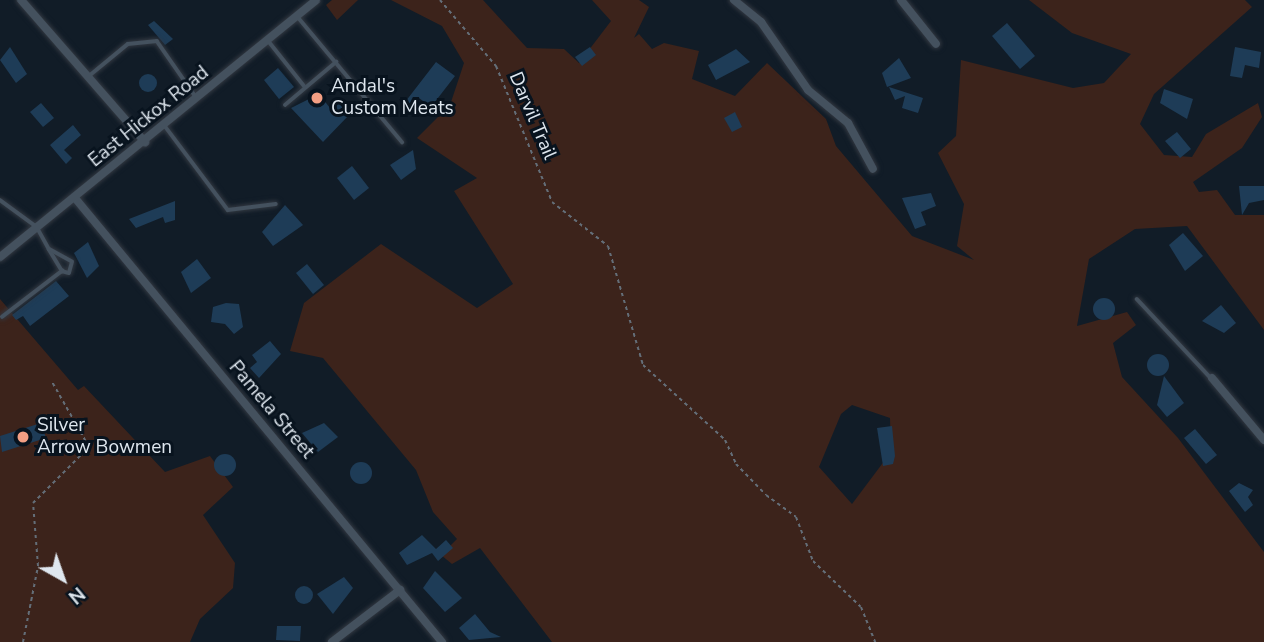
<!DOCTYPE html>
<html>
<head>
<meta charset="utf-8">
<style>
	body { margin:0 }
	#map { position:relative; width:1264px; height:642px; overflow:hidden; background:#111c27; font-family:"Nunito Sans",sans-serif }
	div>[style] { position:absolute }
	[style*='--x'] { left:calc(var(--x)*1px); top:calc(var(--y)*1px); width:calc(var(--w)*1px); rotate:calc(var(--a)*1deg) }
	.green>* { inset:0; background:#3c231b }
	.building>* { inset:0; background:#1e3c57 }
	.round { border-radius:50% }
	.path>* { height:2px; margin-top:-1px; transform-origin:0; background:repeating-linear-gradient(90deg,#646e78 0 3.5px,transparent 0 7px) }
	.roads { filter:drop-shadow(0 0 2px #323841) drop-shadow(0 0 2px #323841) }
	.service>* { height:3.5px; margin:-1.75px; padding:0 1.75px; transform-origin:1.75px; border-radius:1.75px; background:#44515e }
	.minor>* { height:8px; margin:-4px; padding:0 4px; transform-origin:4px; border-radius:4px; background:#44515e }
	.dots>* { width:19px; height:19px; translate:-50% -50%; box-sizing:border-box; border:4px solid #08131e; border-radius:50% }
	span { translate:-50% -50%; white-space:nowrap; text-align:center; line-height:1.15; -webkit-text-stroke:6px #08131e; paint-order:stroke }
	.poi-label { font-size:19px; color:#dfe7ef }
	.left { translate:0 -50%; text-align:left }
	.street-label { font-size:19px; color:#dfe7ef }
	.north { position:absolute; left:28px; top:544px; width:70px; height:70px; -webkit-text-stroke:5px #08131e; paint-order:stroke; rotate:140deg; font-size:19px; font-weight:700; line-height:28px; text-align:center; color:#dfe7ef }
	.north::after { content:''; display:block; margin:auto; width:24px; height:32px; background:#dfe7ef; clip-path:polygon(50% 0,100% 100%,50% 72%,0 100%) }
</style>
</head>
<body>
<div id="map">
	<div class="green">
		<i style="clip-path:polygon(332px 0,358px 0,337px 20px,326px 5px)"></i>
		<i style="clip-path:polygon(evenodd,391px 0,483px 0,527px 48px,564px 49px,579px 63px,611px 21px,592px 0,639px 0,649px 7px,634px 38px,639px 34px,652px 49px,664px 43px,699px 51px,692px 79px,735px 96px,767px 63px,826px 119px,836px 146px,912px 236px,974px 260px,957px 246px,964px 204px,938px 153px,956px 136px,961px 60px,1073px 88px,1104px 83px,1131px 54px,1072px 33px,1029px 0,1245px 0,1252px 7px,1154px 94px,1140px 124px,1164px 155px,1192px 157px,1206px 134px,1258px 103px,1262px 117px,1242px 148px,1193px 182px,1199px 192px,1217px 190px,1235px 215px,1264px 215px,1264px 330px,1187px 226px,1135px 229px,1089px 259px,1077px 326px,1127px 312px,1136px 325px,1113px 343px,1122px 377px,1178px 438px,1264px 552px,1264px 642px,552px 642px,480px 548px,452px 564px,441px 555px,457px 539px,433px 512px,416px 470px,323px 358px,290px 351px,304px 303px,381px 244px,477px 308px,513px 284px,454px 191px,477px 178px,417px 138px,450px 105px,464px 63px,442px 26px,391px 0,852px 405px,890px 418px,891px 452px,852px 504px,819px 467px,841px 414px,852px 405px)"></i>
		<i style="clip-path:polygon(0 299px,78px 390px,84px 386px,165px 472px,210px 456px,233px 487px,203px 515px,235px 563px,233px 588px,200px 619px,190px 642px,0 642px)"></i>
	</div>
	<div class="building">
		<i style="clip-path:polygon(154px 21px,173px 39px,165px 45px,148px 25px)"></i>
		<i style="clip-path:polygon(1007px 23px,1035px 56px,1020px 69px,992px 36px)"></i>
		<i style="clip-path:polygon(10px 47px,27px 74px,16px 83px,0 60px)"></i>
		<i style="clip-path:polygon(590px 47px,596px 55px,582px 66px,575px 57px)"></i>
		<i style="clip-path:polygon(1235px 47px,1261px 52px,1259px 68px,1245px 65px,1242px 78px,1230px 76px)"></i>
		<i style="clip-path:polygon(736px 49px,750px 62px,716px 80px,708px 65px)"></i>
		<i style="clip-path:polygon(899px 58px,911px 78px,887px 87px,882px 73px)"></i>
		<i style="clip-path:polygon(436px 62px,455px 76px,431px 107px,419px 98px,409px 111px,402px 106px)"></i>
		<i style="clip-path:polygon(278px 68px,294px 87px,279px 99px,264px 80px)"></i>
		<i class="round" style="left:139px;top:74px;width:18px;height:18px"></i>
		<i style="clip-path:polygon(889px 87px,923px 98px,918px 113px,902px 108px,905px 96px,895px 100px)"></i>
		<i style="clip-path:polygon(1164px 89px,1193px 99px,1187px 119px,1160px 103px)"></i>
		<i style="clip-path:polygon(319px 94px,330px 108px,339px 101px,350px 114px,323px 142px,291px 108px)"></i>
		<i style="clip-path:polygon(41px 103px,54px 118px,43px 127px,30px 112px)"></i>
		<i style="clip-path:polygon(735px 112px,742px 127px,732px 132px,724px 118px)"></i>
		<i style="clip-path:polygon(73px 125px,81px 135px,64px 150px,72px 158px,66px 164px,50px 145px)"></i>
		<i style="clip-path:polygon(1177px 132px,1191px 149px,1180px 158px,1165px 141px)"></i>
		<i style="clip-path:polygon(413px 150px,416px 169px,401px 180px,390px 165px)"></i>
		<i style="clip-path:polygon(352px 166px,369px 188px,354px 200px,337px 178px)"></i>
		<i style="clip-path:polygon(1239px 186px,1264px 186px,1264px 200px,1249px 203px,1242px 215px)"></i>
		<i style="clip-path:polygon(931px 193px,936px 206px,921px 212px,926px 225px,915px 229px,902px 198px)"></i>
		<i style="clip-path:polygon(175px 201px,175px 220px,165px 223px,163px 217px,136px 228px,129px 219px)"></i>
		<i style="clip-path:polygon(285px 205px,303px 225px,273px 246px,262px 232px)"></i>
		<i style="clip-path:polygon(1183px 233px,1203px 256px,1185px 271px,1169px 245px)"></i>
		<i style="clip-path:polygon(88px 242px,99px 266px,87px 278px,74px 253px)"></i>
		<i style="clip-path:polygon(197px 259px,211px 278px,191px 293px,181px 272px)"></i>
		<i style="clip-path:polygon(307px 264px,324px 285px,313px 294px,296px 273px)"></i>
		<i style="clip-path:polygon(56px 281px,69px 296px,30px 326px,23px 316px,16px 320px,12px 315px)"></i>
		<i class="round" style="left:1093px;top:298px;width:22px;height:22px"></i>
		<i style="clip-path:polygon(226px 303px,239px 304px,243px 327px,234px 334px,225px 324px,211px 322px,213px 307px)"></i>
		<i style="clip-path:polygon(1221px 305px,1236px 323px,1224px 333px,1202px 321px)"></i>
		<i style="clip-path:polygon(270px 341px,281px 354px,259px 378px,250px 368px,257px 362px,252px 355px)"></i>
		<i class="round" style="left:1147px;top:354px;width:22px;height:22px"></i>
		<i style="clip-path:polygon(1164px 376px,1184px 403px,1167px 417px,1157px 405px)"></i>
		<i style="clip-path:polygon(41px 423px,46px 438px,2px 452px,0 436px)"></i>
		<i style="clip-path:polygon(324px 423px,338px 437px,318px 452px,302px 433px)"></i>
		<i style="clip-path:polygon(892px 426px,895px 456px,893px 464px,883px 466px,877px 428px)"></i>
		<i style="clip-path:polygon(1195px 429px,1217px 455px,1206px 464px,1184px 438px)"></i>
		<i class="round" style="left:214px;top:454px;width:22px;height:22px"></i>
		<i class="round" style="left:350px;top:462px;width:22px;height:22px"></i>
		<i style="clip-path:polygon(1239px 483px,1253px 490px,1248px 497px,1253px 505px,1245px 512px,1229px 491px)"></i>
		<i style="clip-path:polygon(422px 535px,436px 549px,446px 540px,453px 548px,438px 561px,432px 553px,407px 565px,399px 553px)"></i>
		<i style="clip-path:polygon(435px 571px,462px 598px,445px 612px,423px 588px)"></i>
		<i style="clip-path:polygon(344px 577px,353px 588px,333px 614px,317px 594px)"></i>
		<i class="round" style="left:295px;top:586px;width:18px;height:18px"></i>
		<i style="clip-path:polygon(475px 614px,490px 632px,501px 637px,469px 640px,459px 628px)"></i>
		<i style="clip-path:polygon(277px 626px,301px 626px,300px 641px,276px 640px)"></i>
	</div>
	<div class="path">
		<i style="--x:440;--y:0;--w:87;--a:49.7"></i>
		<i style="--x:496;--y:66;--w:147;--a:67.6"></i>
		<i style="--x:552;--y:202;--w:71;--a:38.2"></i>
		<i style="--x:608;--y:246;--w:124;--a:73.6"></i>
		<i style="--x:643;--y:365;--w:111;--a:42.4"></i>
		<i style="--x:725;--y:440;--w:26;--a:65"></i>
		<i style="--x:736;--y:464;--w:43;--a:45.9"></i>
		<i style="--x:766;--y:495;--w:37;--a:36"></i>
		<i style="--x:796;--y:517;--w:47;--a:68.9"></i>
		<i style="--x:813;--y:561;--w:66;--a:43.8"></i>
		<i style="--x:861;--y:607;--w:38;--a:68"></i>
		<i style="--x:23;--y:642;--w:77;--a:-78.8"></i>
		<i style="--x:38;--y:566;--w:63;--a:-94.5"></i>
		<i style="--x:33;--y:503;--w:79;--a:-45"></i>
		<i style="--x:89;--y:447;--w:75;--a:-119.6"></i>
	</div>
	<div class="roads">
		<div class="service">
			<i style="--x:298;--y:17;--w:163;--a:50.2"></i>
			<i style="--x:267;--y:39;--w:61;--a:51.6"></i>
			<i style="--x:89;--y:76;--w:50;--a:-39.4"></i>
			<i style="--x:128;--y:44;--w:29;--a:-6"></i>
			<i style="--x:157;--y:41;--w:68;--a:55.1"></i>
			<i style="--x:285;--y:105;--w:67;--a:-40.1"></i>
			<i style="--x:165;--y:126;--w:105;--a:53.1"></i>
			<i style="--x:228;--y:210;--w:48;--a:-7.1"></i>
			<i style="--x:0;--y:200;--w:46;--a:36.1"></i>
			<i style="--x:37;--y:227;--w:25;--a:61"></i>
			<i style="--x:49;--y:249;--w:26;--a:59"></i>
			<i style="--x:62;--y:271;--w:7;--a:16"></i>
			<i style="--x:69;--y:273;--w:11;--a:-75"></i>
			<i style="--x:72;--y:262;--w:26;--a:-151"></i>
			<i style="--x:1137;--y:299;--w:107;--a:46.9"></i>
			<i style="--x:2;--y:317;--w:76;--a:-37.5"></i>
		</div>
		<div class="minor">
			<i style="--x:21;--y:0;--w:189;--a:48.9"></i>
			<i style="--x:734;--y:0;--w:35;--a:39"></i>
			<i style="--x:761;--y:22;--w:83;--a:55.3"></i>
			<i style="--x:808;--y:90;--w:52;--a:39.5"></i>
			<i style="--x:848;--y:123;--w:52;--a:61.5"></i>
			<i style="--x:901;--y:0;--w:56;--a:51.5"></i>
			<i style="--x:75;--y:198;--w:576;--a:50.42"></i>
			<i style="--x:0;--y:257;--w:407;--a:-39.1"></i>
			<i style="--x:1212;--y:378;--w:81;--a:50"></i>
			<i style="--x:332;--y:642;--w:86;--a:-37.4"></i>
		</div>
	</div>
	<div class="dots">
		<i style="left:317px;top:98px;background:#f39f84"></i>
		<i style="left:23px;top:437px;background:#f39f84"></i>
	</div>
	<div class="poi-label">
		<span class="left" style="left:331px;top:98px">Andal's<br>Custom Meats</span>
		<span class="left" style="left:37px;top:437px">Silver<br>Arrow Bowmen</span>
	</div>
	<div class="street-label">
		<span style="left:532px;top:116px;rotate:67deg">Darvil Trail</span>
		<span style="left:149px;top:117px;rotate:-39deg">East Hickox Road</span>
		<span style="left:271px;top:410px;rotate:50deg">Pamela Street</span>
	</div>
	<div class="north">N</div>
</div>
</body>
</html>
